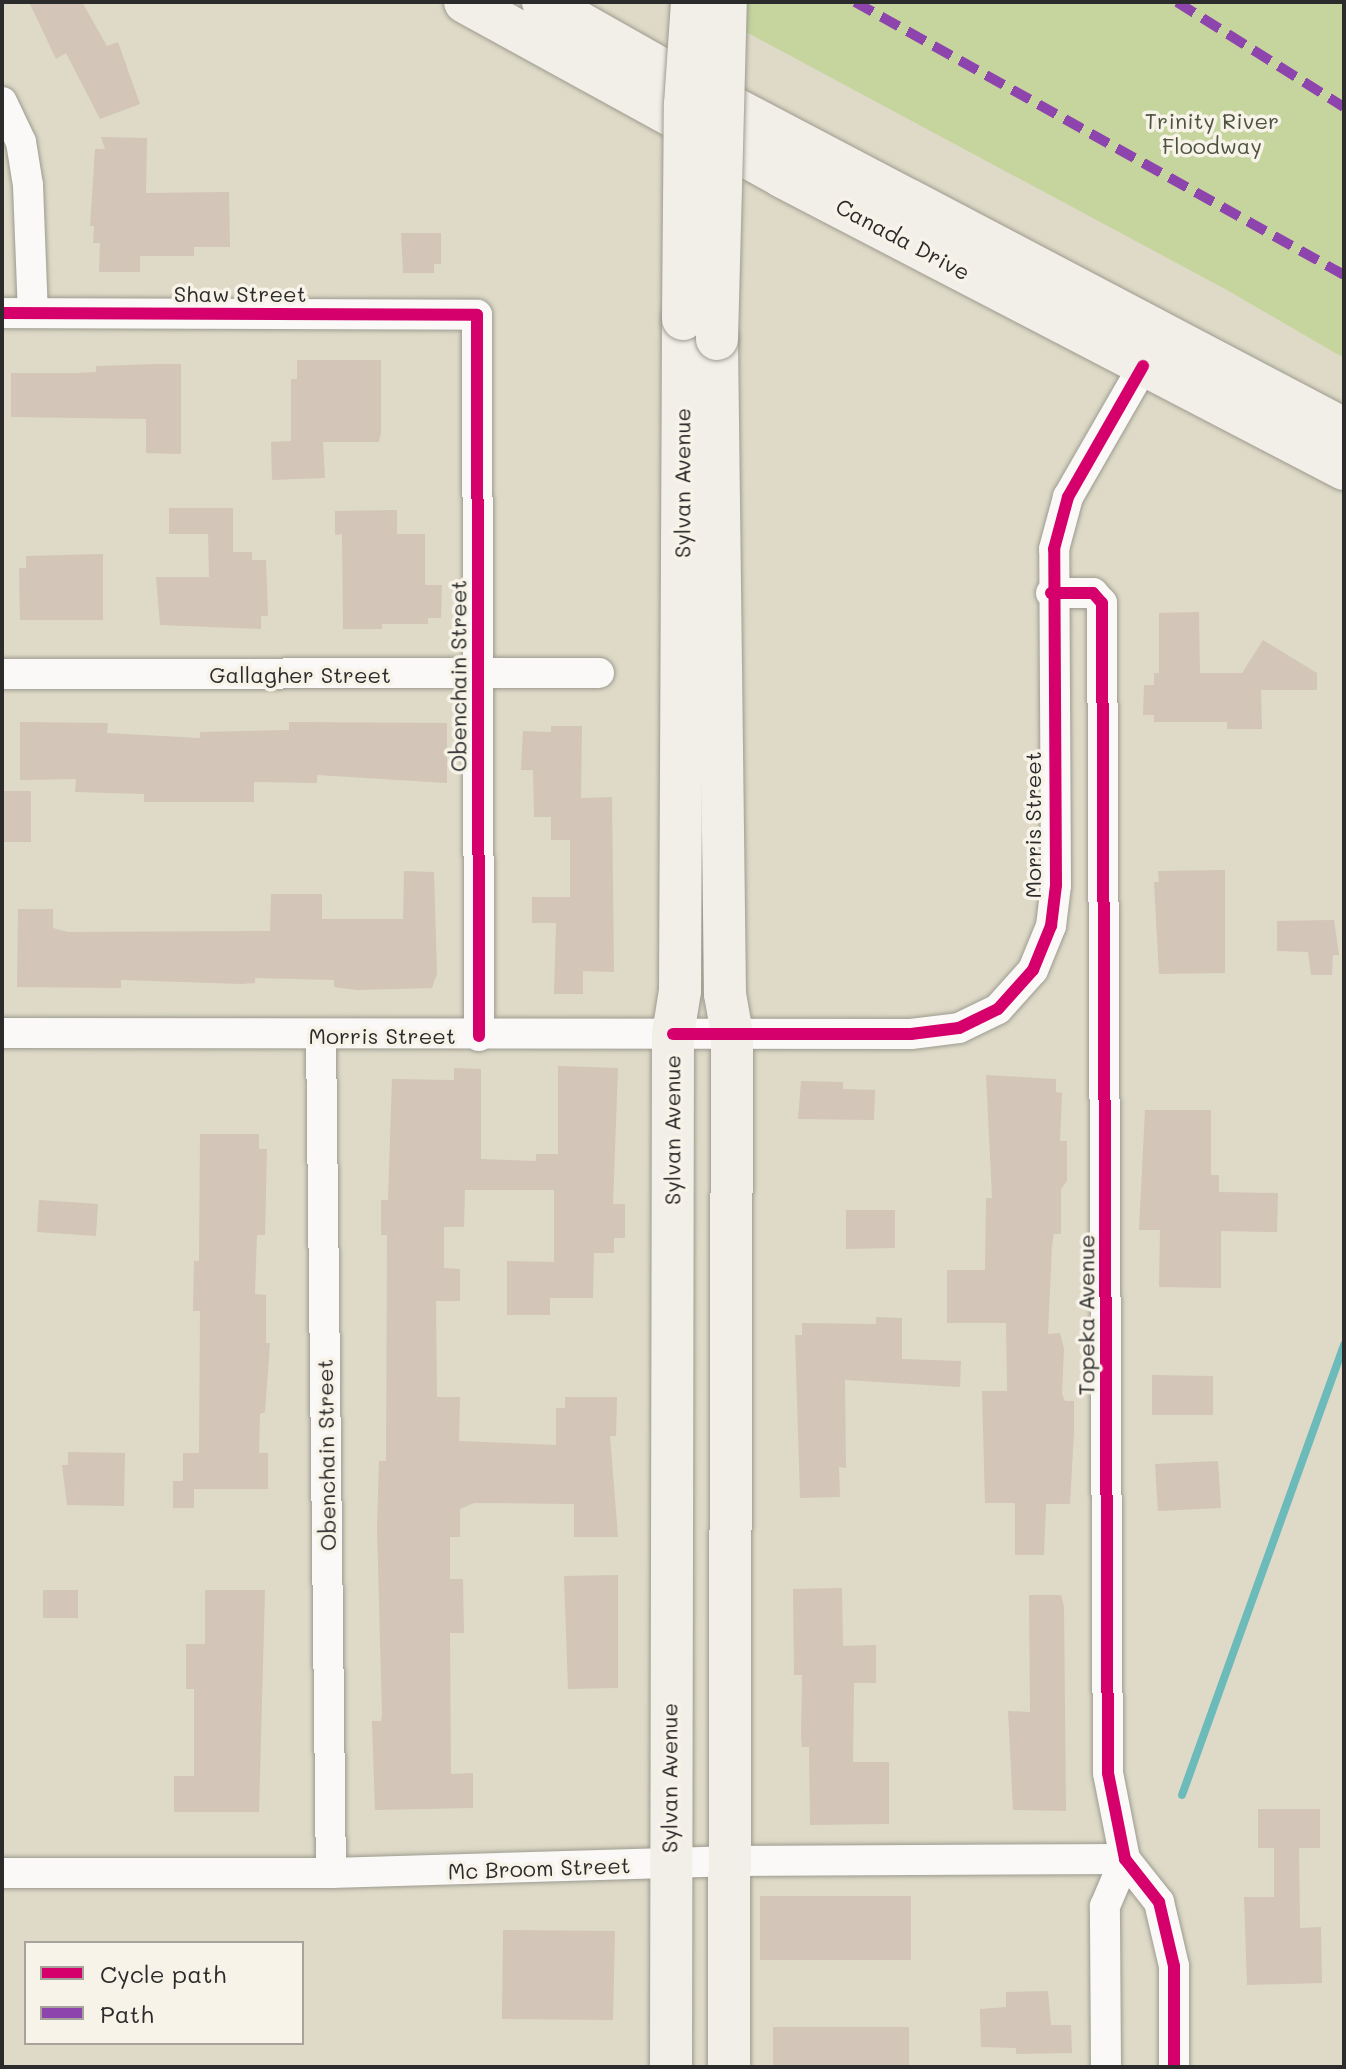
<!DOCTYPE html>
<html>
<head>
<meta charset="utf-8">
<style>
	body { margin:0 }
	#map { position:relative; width:1346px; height:2069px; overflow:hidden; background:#dedac7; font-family:Mali,sans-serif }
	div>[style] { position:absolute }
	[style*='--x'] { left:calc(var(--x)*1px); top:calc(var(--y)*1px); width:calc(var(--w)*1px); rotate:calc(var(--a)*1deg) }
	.green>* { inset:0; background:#c5d59d }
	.stream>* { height:8px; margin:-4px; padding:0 4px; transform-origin:4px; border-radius:4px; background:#6dbaba }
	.building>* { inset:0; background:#d3c5b8 }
	.roads { filter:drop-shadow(0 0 2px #9d9b90) drop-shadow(0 0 2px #9d9b90) }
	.street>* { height:30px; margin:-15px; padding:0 15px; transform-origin:15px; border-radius:15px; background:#faf9f7 }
	.secondary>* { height:42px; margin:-21px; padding:0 21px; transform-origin:21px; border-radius:21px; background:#f2efe8 }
	.bridges { filter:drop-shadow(0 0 2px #9d9b90) drop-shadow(0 0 2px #9d9b90) }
	.secondary-bridge>* { height:42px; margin:-21px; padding:0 21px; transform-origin:21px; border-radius:21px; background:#f2efe8 }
	.quiet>* { height:10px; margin-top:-5px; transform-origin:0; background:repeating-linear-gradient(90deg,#8e44ad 0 20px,transparent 0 30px) }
	.cycleway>* { height:12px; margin:-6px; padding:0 6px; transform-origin:6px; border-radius:6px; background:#d6006c }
	span { translate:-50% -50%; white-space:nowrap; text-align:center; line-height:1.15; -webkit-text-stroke:7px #f7f3e8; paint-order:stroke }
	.park-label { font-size:22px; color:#4c543f }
	.street-label { font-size:22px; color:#2b2b2b }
	.frame { position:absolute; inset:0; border:4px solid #2b2b2b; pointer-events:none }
	.legend { position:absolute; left:24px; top:1941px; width:280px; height:104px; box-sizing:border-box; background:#f7f3e8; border:2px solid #a5a39c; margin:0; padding:10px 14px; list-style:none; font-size:24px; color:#2b2b2b }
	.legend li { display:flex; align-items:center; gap:16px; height:40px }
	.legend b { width:40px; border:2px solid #a5a39c }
</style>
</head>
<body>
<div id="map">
	<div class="green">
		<i style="clip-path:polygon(690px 2px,1344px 2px,1344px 358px,1227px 290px)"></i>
	</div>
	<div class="stream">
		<i style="--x:1182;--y:1795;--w:479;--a:-70.2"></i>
	</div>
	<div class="building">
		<i style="clip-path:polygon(29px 2px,82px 2px,107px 46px,118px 42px,140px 104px,100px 119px,66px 53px,56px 59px)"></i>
		<i style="clip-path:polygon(101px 137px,147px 138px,146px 193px,229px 192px,230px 247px,194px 247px,194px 256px,140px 256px,140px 272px,99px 272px,100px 243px,93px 243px,94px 226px,90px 226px,95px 149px,105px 149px)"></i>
		<i style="clip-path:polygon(401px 233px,441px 233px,441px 264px,434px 264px,434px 273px,403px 273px)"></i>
		<i style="clip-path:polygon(297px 360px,381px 360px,381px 432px,379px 442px,323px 442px,325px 478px,272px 480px,271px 442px,291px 441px,291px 379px,297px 379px)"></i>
		<i style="clip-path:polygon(156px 364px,181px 364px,181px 454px,146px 453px,146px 419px,11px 417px,11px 373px,77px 373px,96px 372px,96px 366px)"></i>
		<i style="clip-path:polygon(169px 508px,233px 508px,233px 552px,252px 552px,252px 560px,266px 560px,268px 616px,261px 616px,261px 629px,160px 625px,156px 577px,209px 577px,208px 534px,169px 534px)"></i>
		<i style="clip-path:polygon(397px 510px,397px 534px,425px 534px,425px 585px,442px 585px,441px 618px,428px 618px,428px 624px,382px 624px,382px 629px,343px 629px,342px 534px,335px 535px,335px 511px)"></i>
		<i style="clip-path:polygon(103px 554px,103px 620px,20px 620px,19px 568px,26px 568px,26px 556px)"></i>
		<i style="clip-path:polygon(1199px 612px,1200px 673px,1242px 673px,1263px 640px,1317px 673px,1317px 690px,1261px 690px,1262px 729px,1227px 729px,1227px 722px,1154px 722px,1154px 715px,1143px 715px,1144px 685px,1154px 685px,1154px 673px,1159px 673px,1159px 613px)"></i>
		<i style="clip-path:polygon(20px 722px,108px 723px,107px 733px,200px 738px,200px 732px,289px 730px,289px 722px,447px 723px,447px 783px,317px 775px,317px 783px,254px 782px,254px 802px,144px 802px,144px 794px,75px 792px,76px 779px,20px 780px)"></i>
		<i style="clip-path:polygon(551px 726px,582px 726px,581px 798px,612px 797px,614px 972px,583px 971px,583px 994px,554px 994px,556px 923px,532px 923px,532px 897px,570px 897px,570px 840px,551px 840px,551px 817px,534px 817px,533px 770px,521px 770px,523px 731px,551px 732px)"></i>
		<i style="clip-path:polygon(2px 791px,31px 791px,31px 842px,2px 842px)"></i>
		<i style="clip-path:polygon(1225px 870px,1225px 973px,1159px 974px,1154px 882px,1159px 882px,1158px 871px)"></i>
		<i style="clip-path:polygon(404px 871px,434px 872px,437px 974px,432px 988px,357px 990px,334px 987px,334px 980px,255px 978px,255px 983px,241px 984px,121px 980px,121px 988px,17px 987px,18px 909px,53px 909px,53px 928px,68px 932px,270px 931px,271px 894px,322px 894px,322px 919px,403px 919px)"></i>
		<i style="clip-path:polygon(1334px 920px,1339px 955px,1333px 955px,1332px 975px,1311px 975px,1308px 952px,1277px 951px,1277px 921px)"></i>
		<i style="clip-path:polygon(558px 1066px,618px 1068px,613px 1204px,625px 1204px,625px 1238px,614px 1238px,614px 1253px,594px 1253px,593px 1298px,550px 1298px,550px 1315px,507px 1315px,507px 1261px,554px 1262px,554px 1190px,465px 1190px,464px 1227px,444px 1227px,444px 1268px,460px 1269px,460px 1301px,436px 1301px,437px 1397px,460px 1397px,459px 1441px,556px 1445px,556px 1408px,565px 1408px,565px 1397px,617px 1397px,616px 1436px,610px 1436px,618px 1537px,574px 1537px,574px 1504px,474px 1503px,460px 1509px,460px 1537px,450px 1537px,450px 1579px,463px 1579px,464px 1633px,450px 1633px,451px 1774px,473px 1773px,473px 1808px,375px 1810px,372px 1721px,381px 1721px,382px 1715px,377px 1528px,379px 1461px,386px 1461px,387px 1235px,381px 1235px,381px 1200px,388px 1200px,392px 1079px,454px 1080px,454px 1068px,481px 1069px,481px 1159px,536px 1161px,536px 1154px,558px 1154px)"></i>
		<i style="clip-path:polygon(986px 1075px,1056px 1079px,1056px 1092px,1062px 1093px,1060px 1141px,1067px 1141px,1067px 1181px,1061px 1189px,1061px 1234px,1054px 1234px,1052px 1245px,1048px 1334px,1060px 1333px,1064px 1349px,1062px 1394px,1065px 1401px,1074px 1401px,1074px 1432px,1070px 1504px,1046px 1504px,1044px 1555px,1015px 1555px,1015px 1503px,985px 1503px,982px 1391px,1007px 1391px,1006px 1323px,947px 1323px,947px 1270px,985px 1270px,986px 1198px,992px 1198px)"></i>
		<i style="clip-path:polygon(801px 1081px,843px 1082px,843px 1089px,875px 1090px,874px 1120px,798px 1119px)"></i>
		<i style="clip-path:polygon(1145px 1110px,1211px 1110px,1211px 1175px,1219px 1175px,1219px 1192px,1278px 1193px,1277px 1232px,1221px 1231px,1221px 1288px,1159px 1287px,1160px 1230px,1139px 1230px)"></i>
		<i style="clip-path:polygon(200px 1134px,259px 1134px,259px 1149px,267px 1149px,265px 1235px,257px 1235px,255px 1294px,266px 1295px,266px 1343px,270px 1343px,265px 1412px,260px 1414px,259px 1453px,268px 1453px,268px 1489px,194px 1489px,194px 1508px,173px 1508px,173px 1481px,183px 1481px,183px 1453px,199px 1453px,200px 1311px,193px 1311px,194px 1261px,199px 1261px)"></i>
		<i style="clip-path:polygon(39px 1200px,98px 1204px,96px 1236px,37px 1232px)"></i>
		<i style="clip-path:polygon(846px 1210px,895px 1210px,895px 1248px,846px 1249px)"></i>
		<i style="clip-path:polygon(876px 1317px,902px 1318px,902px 1359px,961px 1361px,960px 1387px,845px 1380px,846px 1468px,839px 1467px,840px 1497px,800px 1498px,795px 1335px,802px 1335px,802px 1323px,876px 1324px)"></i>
		<i style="clip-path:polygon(1152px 1375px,1213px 1376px,1213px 1415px,1152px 1415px)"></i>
		<i style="clip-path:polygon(68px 1452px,125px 1453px,124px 1506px,67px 1505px,62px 1465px,68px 1465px)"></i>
		<i style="clip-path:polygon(1218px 1461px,1221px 1508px,1158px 1511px,1155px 1464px)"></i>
		<i style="clip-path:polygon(618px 1575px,618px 1688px,568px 1689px,564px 1576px)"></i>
		<i style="clip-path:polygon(842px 1588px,843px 1646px,876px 1645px,876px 1683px,854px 1683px,853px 1762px,889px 1762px,889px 1824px,810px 1825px,809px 1747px,802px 1747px,801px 1737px,802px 1675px,794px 1675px,793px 1589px)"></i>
		<i style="clip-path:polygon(43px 1590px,78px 1590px,78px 1618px,43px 1618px)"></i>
		<i style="clip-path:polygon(205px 1590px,265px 1590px,259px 1812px,174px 1812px,174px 1776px,194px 1776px,194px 1689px,186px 1689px,186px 1644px,205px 1644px)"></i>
		<i style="clip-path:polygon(1029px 1595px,1061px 1595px,1064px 1607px,1066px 1811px,1013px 1810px,1008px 1711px,1030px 1712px)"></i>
		<i style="clip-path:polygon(1258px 1809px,1320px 1809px,1320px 1848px,1299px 1848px,1300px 1928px,1321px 1927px,1322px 1983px,1247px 1985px,1244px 1897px,1274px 1897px,1274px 1848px,1258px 1848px)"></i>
		<i style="clip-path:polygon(760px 1896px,911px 1896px,911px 1960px,760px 1960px)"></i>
		<i style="clip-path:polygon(503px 1930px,615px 1931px,613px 2020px,502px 2019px)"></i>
		<i style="clip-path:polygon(1048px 1991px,1051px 2025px,1071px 2025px,1072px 2053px,1016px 2054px,1016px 2048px,981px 2047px,980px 2009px,1006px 2007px,1006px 1992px)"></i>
		<i style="clip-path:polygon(773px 2027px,909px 2027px,909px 2067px,773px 2067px)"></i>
	</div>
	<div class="roads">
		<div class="street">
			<i style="--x:2;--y:102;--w:44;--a:64.6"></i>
			<i style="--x:21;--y:142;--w:44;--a:80.8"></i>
			<i style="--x:28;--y:185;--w:128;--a:87.8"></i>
			<i style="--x:2;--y:313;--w:475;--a:0.2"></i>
			<i style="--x:477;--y:315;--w:721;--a:89.84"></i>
			<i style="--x:1051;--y:593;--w:42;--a:0"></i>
			<i style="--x:1093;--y:593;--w:13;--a:48"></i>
			<i style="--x:1102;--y:603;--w:1170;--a:89.71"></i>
			<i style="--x:1108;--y:1773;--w:88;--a:78.8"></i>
			<i style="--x:1125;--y:1859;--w:55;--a:51.7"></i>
			<i style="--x:1159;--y:1902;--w:66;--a:76.8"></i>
			<i style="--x:1174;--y:1966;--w:101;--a:90"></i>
			<i style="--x:2;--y:674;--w:597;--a:-0.1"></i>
			<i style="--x:2;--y:1033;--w:909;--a:0.06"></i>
			<i style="--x:911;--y:1034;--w:48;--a:-7.1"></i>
			<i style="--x:959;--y:1028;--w:43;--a:-26"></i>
			<i style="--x:998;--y:1009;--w:52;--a:-48.1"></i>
			<i style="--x:1033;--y:970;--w:48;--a:-67.8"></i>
			<i style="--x:1051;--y:926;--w:41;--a:-83"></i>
			<i style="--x:1056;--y:885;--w:336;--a:-90.3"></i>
			<i style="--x:1054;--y:549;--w:54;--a:-74.9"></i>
			<i style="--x:1068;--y:497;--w:171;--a:-60.1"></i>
			<i style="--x:321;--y:1036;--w:837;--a:89.32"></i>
			<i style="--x:2;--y:1873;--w:329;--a:0"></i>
			<i style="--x:331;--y:1873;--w:397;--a:-1.7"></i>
			<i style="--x:728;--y:1861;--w:397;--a:-0.3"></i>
			<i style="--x:1106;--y:2067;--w:161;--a:-90.4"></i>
			<i style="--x:1105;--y:1906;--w:51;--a:-66.9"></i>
		</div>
		<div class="secondary">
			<i style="--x:465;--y:2;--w:361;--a:28.8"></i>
			<i style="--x:781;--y:176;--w:635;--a:27.49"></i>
			<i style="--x:543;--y:2;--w:169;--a:29.5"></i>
			<i style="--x:690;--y:85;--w:739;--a:27.74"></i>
			<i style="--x:717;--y:339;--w:655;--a:89.3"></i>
			<i style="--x:725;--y:994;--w:41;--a:80.1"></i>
			<i style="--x:732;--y:1034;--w:1033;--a:90.17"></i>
			<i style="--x:671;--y:2067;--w:1033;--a:-89.89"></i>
			<i style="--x:673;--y:1034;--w:44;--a:-80.8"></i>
			<i style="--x:680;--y:991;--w:672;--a:-89.74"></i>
		</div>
	</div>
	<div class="bridges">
		<div class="secondary-bridge">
			<i style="--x:683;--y:319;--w:214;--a:-89.5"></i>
			<i style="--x:685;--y:105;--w:103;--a:-86.1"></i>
			<i style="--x:717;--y:339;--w:337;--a:-88.5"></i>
		</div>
	</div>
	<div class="quiet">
		<i style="--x:855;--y:2;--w:560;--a:29.17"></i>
		<i style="--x:1177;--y:2;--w:197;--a:32.2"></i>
	</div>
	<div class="cycleway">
		<i style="--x:2;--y:313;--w:475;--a:0.2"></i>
		<i style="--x:477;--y:315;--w:721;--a:89.84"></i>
		<i style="--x:1051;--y:593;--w:42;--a:0"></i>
		<i style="--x:1093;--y:593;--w:13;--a:48"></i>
		<i style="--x:1102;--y:603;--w:1170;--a:89.71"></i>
		<i style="--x:1108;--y:1773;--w:88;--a:78.8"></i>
		<i style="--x:1125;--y:1859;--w:55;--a:51.7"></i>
		<i style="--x:1159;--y:1902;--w:66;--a:76.8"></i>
		<i style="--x:1174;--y:1966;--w:101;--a:90"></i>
		<i style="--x:673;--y:1034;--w:238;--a:0"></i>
		<i style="--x:911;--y:1034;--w:48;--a:-7.1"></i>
		<i style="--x:959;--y:1028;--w:43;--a:-26"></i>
		<i style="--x:998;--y:1009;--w:52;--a:-48.1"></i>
		<i style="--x:1033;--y:970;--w:48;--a:-67.8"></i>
		<i style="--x:1051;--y:926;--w:41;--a:-83"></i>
		<i style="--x:1056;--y:885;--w:336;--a:-90.3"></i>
		<i style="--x:1054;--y:549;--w:54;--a:-74.9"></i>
		<i style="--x:1068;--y:497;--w:151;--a:-60.2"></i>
	</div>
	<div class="park-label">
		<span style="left:1212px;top:133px">Trinity River<br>Floodway</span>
	</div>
	<div class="street-label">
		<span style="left:903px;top:239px;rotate:28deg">Canada Drive</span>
		<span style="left:240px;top:294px">Shaw Street</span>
		<span style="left:682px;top:483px;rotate:-90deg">Sylvan Avenue</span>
		<span style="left:300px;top:675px">Gallagher Street</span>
		<span style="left:458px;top:676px;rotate:-90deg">Obenchain Street</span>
		<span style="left:1033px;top:825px;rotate:-90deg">Morris Street</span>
		<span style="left:382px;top:1036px">Morris Street</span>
		<span style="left:672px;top:1130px;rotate:-90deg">Sylvan Avenue</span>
		<span style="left:1086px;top:1315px;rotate:-90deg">Topeka Avenue</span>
		<span style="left:326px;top:1455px;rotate:-91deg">Obenchain Street</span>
		<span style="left:669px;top:1778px;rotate:-90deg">Sylvan Avenue</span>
		<span style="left:539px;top:1868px;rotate:-2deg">Mc Broom Street</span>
	</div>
	<div class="frame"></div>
	<ul class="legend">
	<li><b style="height:10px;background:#d6006c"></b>Cycle path</li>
	<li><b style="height:10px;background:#8e44ad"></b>Path</li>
	</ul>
</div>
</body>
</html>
